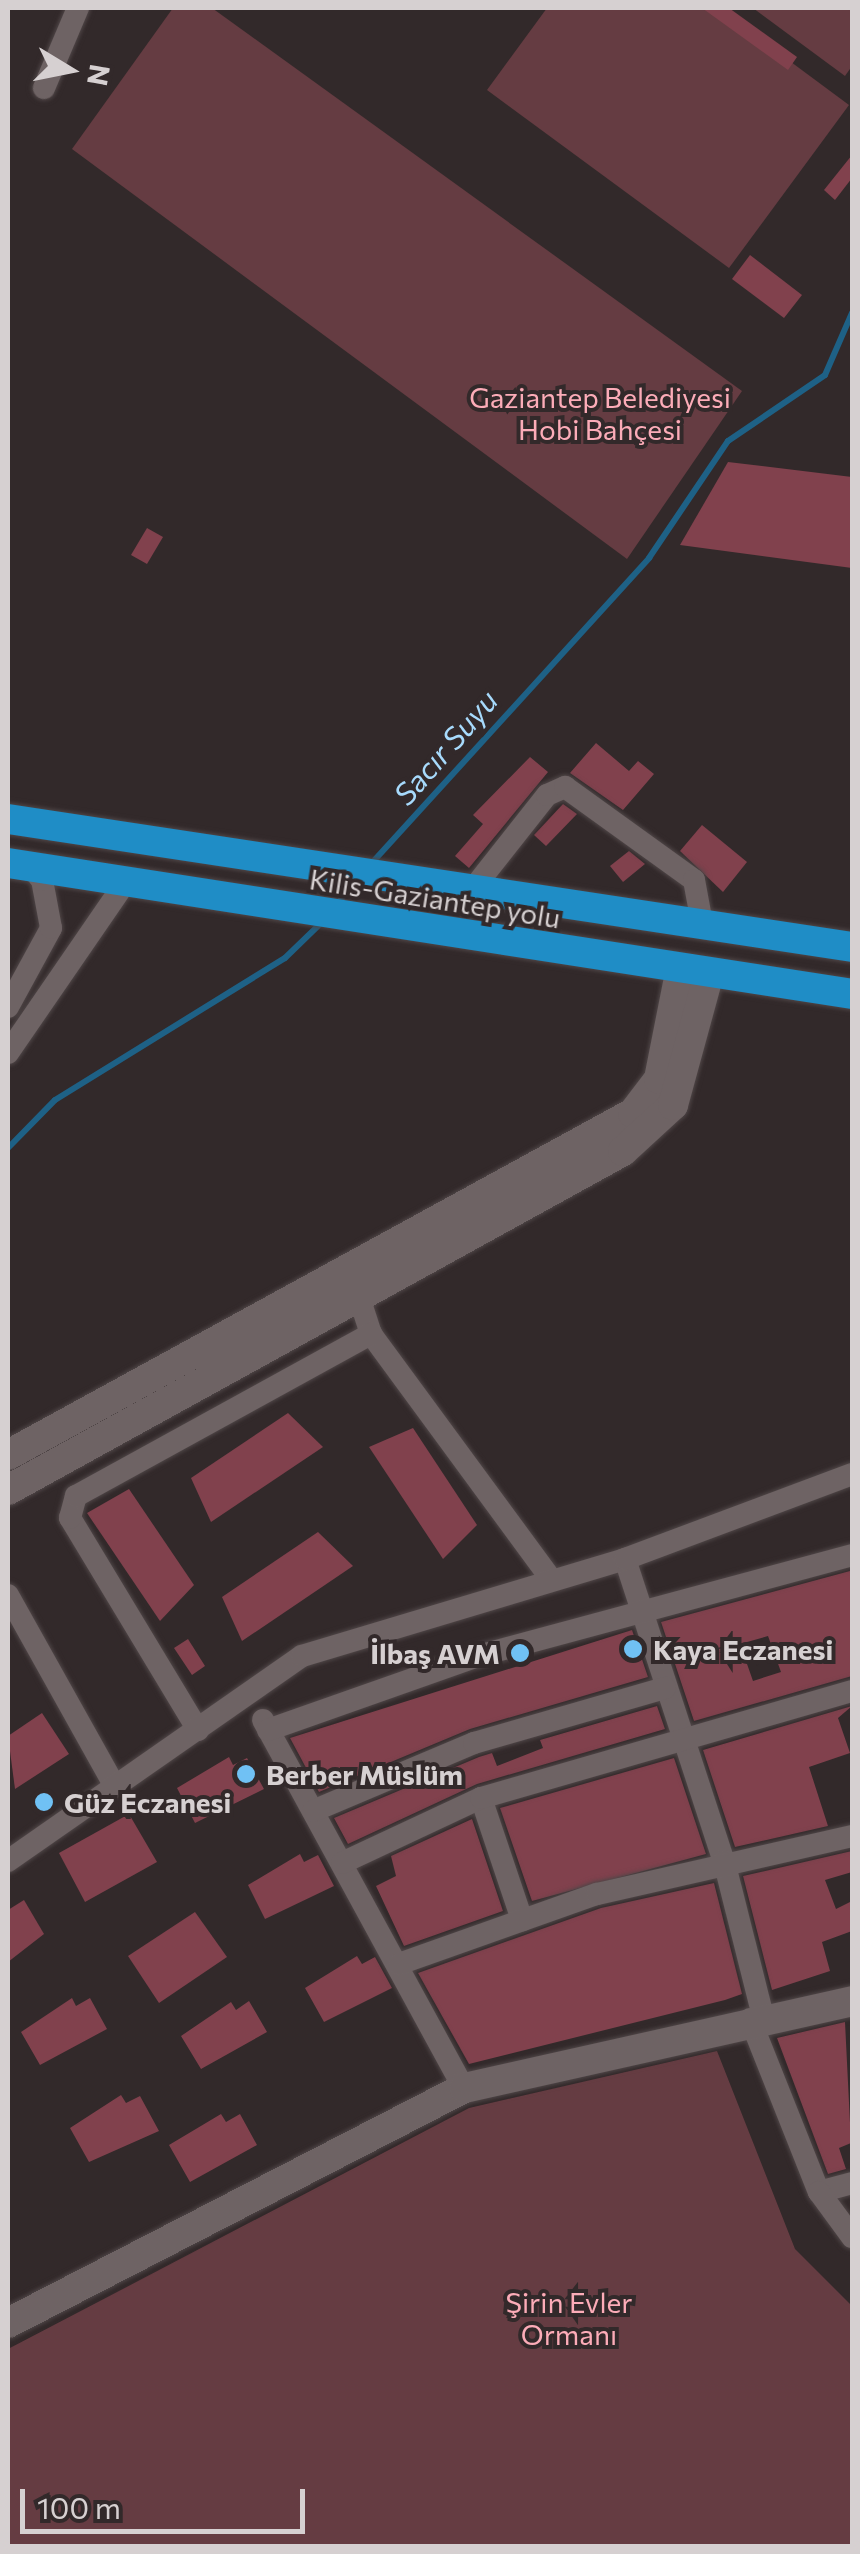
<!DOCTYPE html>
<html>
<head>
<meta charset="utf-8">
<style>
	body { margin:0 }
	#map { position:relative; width:860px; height:2554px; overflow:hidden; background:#32292a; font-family:Commissioner,sans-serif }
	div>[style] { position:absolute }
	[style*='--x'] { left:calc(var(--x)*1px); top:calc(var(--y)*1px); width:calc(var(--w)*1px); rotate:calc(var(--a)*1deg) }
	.green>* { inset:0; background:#653c42 }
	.stream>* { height:6px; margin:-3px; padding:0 3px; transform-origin:3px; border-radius:3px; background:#1e6186 }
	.building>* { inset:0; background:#81414d }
	.roads { filter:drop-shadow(0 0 2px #4f4647) drop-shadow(0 0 2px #4f4647) }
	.street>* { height:22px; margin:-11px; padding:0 11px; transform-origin:11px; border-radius:11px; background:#6e6364 }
	.secondary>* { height:30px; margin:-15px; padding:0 15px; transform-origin:15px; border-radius:15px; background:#6e6364 }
	.highway>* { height:30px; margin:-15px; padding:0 15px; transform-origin:15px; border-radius:15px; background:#1f8dc6 }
	.dots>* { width:28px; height:28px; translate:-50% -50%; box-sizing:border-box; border:5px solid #32292a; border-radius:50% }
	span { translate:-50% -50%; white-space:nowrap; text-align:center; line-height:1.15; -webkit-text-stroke:8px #32292a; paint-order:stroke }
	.park-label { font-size:28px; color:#fcacb8 }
	.street-label { font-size:28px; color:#d6d0d1 }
	.poi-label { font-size:28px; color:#d6d0d1; font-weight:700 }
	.left { translate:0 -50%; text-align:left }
	.right { translate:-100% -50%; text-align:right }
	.water-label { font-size:30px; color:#a7dafc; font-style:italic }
	.frame { position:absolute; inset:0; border:10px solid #d6d0d1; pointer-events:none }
	.north { position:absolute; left:20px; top:20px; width:100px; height:100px; -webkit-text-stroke:8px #32292a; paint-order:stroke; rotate:100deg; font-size:28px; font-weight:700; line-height:40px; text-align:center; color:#d6d0d1 }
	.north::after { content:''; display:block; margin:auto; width:35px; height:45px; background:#d6d0d1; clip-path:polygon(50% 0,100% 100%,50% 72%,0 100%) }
	.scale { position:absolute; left:20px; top:2489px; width:285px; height:45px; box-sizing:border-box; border:5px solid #d6d0d1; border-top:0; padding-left:12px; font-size:30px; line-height:35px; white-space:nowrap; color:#d6d0d1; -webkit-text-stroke:8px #32292a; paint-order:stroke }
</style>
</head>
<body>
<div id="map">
	<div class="green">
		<i style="clip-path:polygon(173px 8px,212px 8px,742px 391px,627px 559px,72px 149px)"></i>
		<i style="clip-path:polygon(547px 8px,718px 8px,849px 105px,729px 268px,487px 90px)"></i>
		<i style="clip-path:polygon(753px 8px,852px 8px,852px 66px,845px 76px)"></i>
		<i style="clip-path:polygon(717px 2051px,795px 2249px,852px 2306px,852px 2546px,8px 2546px,8px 2349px,469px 2108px)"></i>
	</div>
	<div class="stream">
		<i style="--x:370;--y:865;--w:415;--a:-47.7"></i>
		<i style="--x:649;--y:558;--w:141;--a:-56"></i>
		<i style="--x:728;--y:441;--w:117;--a:-34.2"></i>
		<i style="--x:825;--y:375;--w:68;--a:-66.5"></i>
		<i style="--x:338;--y:903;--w:27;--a:-51"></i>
		<i style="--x:8;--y:1148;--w:67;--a:-45.6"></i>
		<i style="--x:55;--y:1100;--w:270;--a:-31.7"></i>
		<i style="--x:285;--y:958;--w:53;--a:-44.2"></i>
	</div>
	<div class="building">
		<i style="clip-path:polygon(702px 8px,729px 8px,797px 57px,788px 70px)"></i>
		<i style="clip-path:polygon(852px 155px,852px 178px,835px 200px,824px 190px)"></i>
		<i style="clip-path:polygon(750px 255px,802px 295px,784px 318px,732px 279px)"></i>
		<i style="clip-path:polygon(728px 462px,852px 477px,852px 568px,680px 545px)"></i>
		<i style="clip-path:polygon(147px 528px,163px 537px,147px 564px,131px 555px)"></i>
		<i style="clip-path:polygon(596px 743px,629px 771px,638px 761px,654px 774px,623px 810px,570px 773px)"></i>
		<i style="clip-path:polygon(530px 757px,548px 772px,469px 868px,455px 856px,483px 824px,473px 815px)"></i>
		<i style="clip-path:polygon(563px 804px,577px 814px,546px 846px,534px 835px)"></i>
		<i style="clip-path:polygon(702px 825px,747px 862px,723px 892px,680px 851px)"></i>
		<i style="clip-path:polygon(629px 851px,645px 864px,623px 882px,610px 866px)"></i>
		<i style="clip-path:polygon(288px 1413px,323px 1447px,211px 1522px,191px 1478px)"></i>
		<i style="clip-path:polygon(413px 1428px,477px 1525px,443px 1559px,369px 1447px)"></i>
		<i style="clip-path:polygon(129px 1489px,194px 1585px,160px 1621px,87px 1513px)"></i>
		<i style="clip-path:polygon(318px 1532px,353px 1566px,242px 1641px,222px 1597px)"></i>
		<i style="clip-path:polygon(evenodd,850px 1571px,852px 1676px,694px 1721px,661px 1622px,850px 1571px,768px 1636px,781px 1672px,753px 1681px,740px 1644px,768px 1636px)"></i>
		<i style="clip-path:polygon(632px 1630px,648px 1677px,470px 1729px,319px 1792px,290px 1738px)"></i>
		<i style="clip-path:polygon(188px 1639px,205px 1666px,192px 1675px,174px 1648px)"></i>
		<i style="clip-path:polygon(657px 1706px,665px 1729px,477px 1784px,348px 1844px,334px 1818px,479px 1757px,492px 1753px,497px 1766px,543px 1748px,540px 1740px)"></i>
		<i style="clip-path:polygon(852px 1706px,838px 1718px,850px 1753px,809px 1767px,828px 1826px,735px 1847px,703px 1750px)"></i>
		<i style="clip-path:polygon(42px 1713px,69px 1754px,15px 1789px,8px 1736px)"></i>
		<i style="clip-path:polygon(229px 1757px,233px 1765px,247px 1758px,264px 1789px,195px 1823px,177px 1788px)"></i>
		<i style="clip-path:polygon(674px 1758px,706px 1854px,532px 1901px,500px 1808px)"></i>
		<i style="clip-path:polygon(129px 1814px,157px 1862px,85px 1902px,59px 1853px)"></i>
		<i style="clip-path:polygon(472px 1819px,503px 1911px,404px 1946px,376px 1886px,396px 1876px,391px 1856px)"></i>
		<i style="clip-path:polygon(852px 1851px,852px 1872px,825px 1880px,836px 1909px,852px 1901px,852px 1931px,822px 1942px,830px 1971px,772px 1990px,743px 1876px)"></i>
		<i style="clip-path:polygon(300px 1854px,304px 1862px,318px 1855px,334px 1886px,265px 1919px,248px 1885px)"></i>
		<i style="clip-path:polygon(714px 1883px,742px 1994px,725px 2000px,469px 2064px,418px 1973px,601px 1908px)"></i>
		<i style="clip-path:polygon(24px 1900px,44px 1934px,8px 1962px,8px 1910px)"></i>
		<i style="clip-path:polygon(195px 1912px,227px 1957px,159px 2003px,128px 1956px)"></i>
		<i style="clip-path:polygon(357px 1956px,362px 1964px,375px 1957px,392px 1988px,324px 2022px,305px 1988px)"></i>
		<i style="clip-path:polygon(72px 1998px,76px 2006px,90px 1998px,107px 2029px,40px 2065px,21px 2032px)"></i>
		<i style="clip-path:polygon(249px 2001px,267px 2032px,201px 2069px,181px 2036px,231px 2002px,236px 2010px)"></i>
		<i style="clip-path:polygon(845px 2022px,851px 2143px,839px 2148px,846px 2169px,828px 2174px,777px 2038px)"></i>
		<i style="clip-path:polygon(121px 2095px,126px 2103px,140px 2096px,159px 2131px,89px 2162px,70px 2128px)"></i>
		<i style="clip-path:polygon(221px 2114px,226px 2122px,240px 2114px,257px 2145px,190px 2182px,169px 2145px)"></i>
	</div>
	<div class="roads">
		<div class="street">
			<i style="--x:44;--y:88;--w:87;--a:-67"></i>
			<i style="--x:472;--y:890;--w:121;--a:-51.7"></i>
			<i style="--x:547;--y:795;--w:20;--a:-24"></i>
			<i style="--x:565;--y:787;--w:159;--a:35.8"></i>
			<i style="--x:694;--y:880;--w:44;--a:79.5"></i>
			<i style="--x:8;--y:1007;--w:90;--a:-61.4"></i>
			<i style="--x:51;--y:928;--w:49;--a:-100.6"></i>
			<i style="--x:42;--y:880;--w:18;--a:-131"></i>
			<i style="--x:8;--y:1053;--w:210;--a:-55.5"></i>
			<i style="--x:359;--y:1297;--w:39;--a:72"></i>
			<i style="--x:371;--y:1334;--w:304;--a:53.7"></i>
			<i style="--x:625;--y:1559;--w:318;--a:71.9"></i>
			<i style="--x:724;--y:1861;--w:160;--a:75.9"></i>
			<i style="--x:8;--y:1595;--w:218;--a:60.8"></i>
			<i style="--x:263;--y:1720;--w:419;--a:61.4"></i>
			<i style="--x:198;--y:1730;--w:248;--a:-121.1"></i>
			<i style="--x:70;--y:1518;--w:23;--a:-75"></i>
			<i style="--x:76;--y:1496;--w:337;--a:-28.8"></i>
			<i style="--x:268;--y:1730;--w:223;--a:-19.4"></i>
			<i style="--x:478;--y:1656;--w:387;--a:-15.1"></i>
			<i style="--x:481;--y:1798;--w:129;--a:71.4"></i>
			<i style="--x:313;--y:1811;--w:175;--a:-22.9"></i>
			<i style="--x:474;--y:1743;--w:199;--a:-16.1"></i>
			<i style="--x:8;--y:1861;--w:358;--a:-34.9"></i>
			<i style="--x:302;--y:1656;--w:337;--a:-16.7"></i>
			<i style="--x:625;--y:1559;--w:242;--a:-20.5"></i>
			<i style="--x:342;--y:1863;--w:153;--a:-25.1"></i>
			<i style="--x:481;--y:1798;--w:386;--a:-16.1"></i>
			<i style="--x:399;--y:1964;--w:210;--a:-19.5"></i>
			<i style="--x:597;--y:1894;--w:262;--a:-12.8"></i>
			<i style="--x:750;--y:2019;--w:186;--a:68.3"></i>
			<i style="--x:819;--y:2192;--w:34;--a:-15"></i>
			<i style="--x:819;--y:2192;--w:56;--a:53.7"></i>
		</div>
		<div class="secondary">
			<i style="--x:8;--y:1455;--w:712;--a:-28.69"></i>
			<i style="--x:633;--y:1113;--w:43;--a:-52.6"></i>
			<i style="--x:659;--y:1079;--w:113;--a:-78.8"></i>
			<i style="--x:8;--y:1490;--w:702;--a:-28.86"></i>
			<i style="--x:623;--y:1151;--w:68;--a:-42.6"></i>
			<i style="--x:673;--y:1105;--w:137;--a:-74.7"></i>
			<i style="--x:8;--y:2323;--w:513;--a:-27.26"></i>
			<i style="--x:464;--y:2088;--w:398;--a:-12.6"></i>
		</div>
		<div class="highway">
			<i style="--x:8;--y:819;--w:854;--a:8.62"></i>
			<i style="--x:8;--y:863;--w:854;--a:8.82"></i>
		</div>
	</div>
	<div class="dots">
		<i style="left:633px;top:1649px;background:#70c1f4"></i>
		<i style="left:520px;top:1653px;background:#70c1f4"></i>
		<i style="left:246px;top:1774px;background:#70c1f4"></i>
		<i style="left:44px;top:1802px;background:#70c1f4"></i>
	</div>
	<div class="park-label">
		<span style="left:600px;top:413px">Gaziantep Belediyesi<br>Hobi Bahçesi</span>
		<span style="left:569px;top:2318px">Şirin Evler<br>Ormanı</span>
	</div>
	<div class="street-label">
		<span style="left:435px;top:898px;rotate:9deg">Kilis-Gaziantep yolu</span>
	</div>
	<div class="poi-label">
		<span class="left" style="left:653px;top:1649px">Kaya Eczanesi</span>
		<span class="right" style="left:500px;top:1653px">İlbaş AVM</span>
		<span class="left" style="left:266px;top:1774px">Berber Müslüm</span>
		<span class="left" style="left:64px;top:1802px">Güz Eczanesi</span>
	</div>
	<div class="water-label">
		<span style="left:445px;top:747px;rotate:-49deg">Sacır Suyu</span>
	</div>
	<div class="frame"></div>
	<div class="north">N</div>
	<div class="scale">100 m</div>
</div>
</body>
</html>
